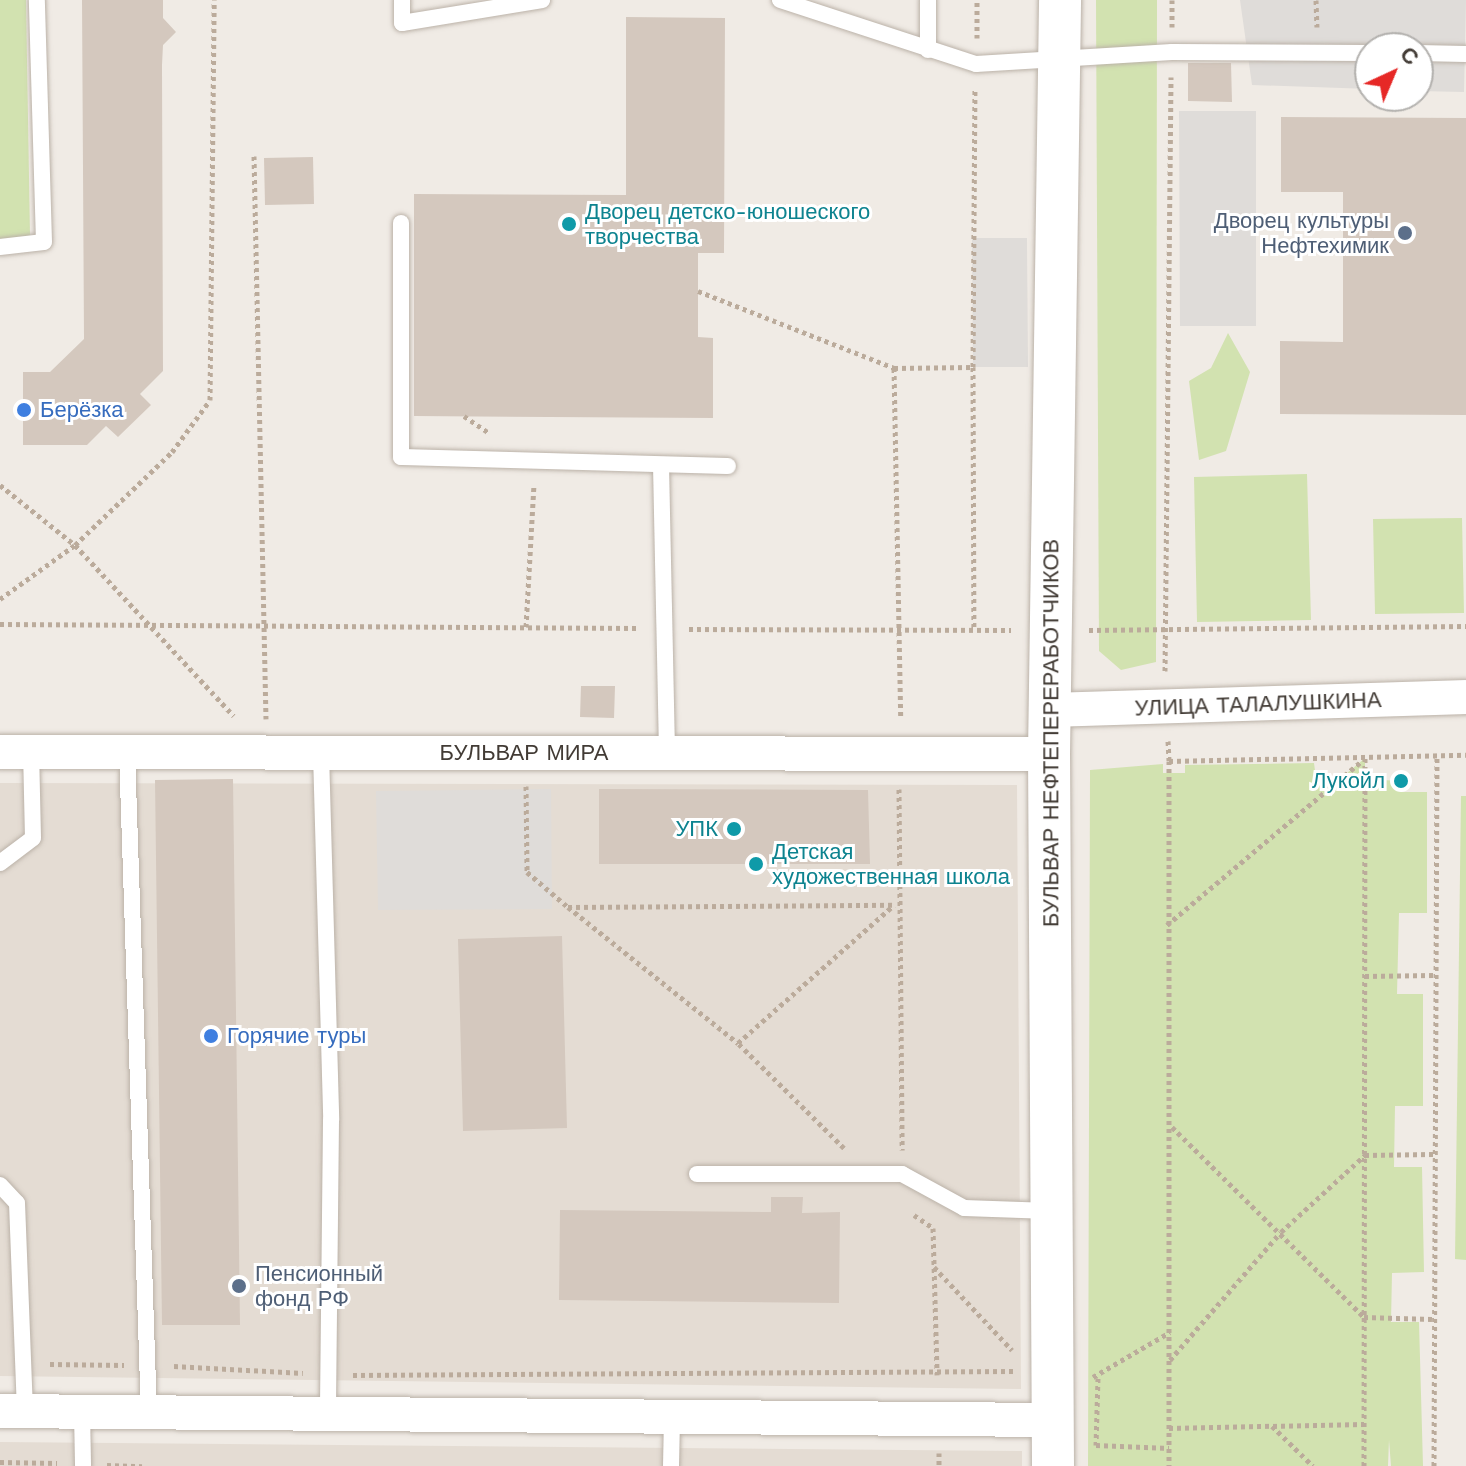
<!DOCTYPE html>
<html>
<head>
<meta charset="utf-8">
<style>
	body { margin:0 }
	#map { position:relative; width:1466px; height:1466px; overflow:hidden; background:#f0ebe5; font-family:"Work Sans",sans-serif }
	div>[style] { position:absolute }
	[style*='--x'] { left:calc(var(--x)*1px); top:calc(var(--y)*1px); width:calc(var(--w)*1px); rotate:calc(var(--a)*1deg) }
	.residential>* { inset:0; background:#e4dcd3 }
	.green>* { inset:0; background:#d2e2b0 }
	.parking>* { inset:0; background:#dfdcd9 }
	.building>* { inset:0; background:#d4c8be }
	.path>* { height:5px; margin-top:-2.5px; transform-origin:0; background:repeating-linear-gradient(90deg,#bbab9b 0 4px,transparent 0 8px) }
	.roads { filter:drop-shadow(0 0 2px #bbb2a8) drop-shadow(0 0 2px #bbb2a8) }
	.service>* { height:16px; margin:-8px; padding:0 8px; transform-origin:8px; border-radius:8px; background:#fff }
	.minor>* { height:34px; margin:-17px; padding:0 17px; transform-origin:17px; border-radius:17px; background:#fff }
	.tertiary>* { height:42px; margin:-21px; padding:0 21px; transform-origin:21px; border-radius:21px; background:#fff }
	.dots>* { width:22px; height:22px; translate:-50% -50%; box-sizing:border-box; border:4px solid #fff; border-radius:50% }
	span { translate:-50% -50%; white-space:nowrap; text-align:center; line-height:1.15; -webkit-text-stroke:6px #fff; paint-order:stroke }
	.culture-label { font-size:22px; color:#0d838f }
	.left { translate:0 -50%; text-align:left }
	.right { translate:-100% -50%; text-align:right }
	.service-label { font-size:22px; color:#4e5e75 }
	.shop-label { font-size:22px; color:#366cbe }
	.street-label { font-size:22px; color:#423b35 }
	.north { position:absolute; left:1354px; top:32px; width:80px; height:80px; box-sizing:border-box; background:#fff; border:2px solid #b3b1ae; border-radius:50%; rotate:44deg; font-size:22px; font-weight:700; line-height:32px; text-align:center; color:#423b35 }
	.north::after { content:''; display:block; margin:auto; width:28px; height:36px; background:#e62826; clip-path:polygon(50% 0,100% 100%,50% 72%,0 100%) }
</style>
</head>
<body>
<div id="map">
	<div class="residential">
		<i style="clip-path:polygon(0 783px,1017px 785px,1021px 1389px,0 1376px)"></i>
		<i style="clip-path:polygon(0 1442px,1022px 1451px,1022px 1466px,0 1466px)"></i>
	</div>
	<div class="green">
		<i style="clip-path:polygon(0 0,26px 0,30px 236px,0 240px)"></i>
		<i style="clip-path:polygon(1096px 0,1157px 0,1156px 662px,1121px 670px,1099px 651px)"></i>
		<i style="clip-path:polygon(1228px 333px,1250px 372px,1226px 451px,1199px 460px,1189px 381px,1211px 368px)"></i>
		<i style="clip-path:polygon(1307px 474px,1311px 620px,1197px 622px,1194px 477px)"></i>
		<i style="clip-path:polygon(1462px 518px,1464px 613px,1375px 614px,1373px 519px)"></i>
		<i style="clip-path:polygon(1365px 758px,1365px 779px,1401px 781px,1401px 792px,1427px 792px,1427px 913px,1399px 913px,1397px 994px,1423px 994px,1423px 1106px,1395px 1106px,1394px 1167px,1422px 1167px,1424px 1272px,1392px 1273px,1391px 1322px,1419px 1322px,1423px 1466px,1391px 1466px,1389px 1440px,1388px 1466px,1088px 1466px,1090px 770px,1163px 764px,1163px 773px,1185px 773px,1185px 765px,1314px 763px,1316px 778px,1340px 779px)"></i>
		<i style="clip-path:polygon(1461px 796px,1466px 796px,1466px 1260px,1455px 1259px)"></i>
	</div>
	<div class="parking">
		<i style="clip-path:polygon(1240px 0,1466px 0,1464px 92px,1418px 91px,1418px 48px,1370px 48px,1370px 89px,1252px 85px)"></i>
		<i style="clip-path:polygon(1179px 111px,1256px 111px,1256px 326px,1180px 326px)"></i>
		<i style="clip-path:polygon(972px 238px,1027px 238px,1028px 367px,973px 367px)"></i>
		<i style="clip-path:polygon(551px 789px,552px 909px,378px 910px,376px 791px)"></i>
	</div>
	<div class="building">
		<i style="clip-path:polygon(82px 0,163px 0,163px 18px,176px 32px,163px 45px,162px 65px,163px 371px,140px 394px,151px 405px,118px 437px,106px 426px,87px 445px,23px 445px,23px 372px,50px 372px,84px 339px)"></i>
		<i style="clip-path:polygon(626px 17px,725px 18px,724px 253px,698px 253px,698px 337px,713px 338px,713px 418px,414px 416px,414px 194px,626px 195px)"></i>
		<i style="clip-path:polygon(1188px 63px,1231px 63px,1232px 102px,1188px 101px)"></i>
		<i style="clip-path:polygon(1281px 117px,1466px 118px,1466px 415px,1280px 414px,1280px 341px,1343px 342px,1343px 192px,1281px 192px)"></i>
		<i style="clip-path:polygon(313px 157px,314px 204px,265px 205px,264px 158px)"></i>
		<i style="clip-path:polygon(581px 686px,615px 686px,614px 718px,580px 717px)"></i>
		<i style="clip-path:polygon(233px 779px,240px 1325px,162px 1325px,155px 780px)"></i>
		<i style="clip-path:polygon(599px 789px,868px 790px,870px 864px,599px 864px)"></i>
		<i style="clip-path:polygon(562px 936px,567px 1128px,463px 1131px,458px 939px)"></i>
		<i style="clip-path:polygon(771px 1197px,803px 1197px,802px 1213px,840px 1212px,839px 1303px,559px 1300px,560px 1210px,771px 1212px)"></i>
	</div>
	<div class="path">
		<i style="--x:1316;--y:0;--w:27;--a:88"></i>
		<i style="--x:1172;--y:27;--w:27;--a:-90"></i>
		<i style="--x:977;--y:38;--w:38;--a:-90"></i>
		<i style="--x:254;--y:156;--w:563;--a:88.78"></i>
		<i style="--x:698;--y:291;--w:211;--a:21.4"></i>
		<i style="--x:894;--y:368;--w:79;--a:-0.7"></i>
		<i style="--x:973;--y:367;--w:263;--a:89.8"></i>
		<i style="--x:973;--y:367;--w:279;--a:-89.6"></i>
		<i style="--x:894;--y:368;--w:351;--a:88.9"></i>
		<i style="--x:464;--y:416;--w:29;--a:34"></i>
		<i style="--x:0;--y:485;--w:96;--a:38.7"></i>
		<i style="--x:75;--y:545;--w:233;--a:47.1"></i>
		<i style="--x:0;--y:599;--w:92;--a:-35.8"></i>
		<i style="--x:75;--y:545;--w:134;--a:-43.8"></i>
		<i style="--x:172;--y:452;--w:64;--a:-53.8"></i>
		<i style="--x:210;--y:400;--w:400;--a:-89.4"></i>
		<i style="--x:0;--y:624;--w:639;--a:0.36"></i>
		<i style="--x:526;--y:627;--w:143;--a:-86.8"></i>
		<i style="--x:689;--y:629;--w:322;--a:0.2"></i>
		<i style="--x:1089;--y:630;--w:377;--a:-0.6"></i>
		<i style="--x:1165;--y:671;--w:594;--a:-89.42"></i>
		<i style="--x:1168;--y:741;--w:20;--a:87"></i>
		<i style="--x:1169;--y:761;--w:297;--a:-1.2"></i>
		<i style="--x:1169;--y:761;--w:705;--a:90"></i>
		<i style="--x:526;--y:786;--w:86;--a:89.3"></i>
		<i style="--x:527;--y:872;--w:54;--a:40.5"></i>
		<i style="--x:568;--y:907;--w:327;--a:-0.4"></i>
		<i style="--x:899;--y:789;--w:361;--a:89.5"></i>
		<i style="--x:568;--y:907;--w:218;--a:38.7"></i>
		<i style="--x:1167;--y:925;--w:258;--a:-40.1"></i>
		<i style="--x:1365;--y:976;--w:69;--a:-0.8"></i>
		<i style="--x:1172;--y:1127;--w:270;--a:44.7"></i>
		<i style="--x:1364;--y:1317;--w:68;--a:1.7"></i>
		<i style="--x:844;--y:1148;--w:149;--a:-135.3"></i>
		<i style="--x:738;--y:1043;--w:208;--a:-41.5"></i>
		<i style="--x:914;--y:1215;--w:23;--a:34"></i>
		<i style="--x:933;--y:1228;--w:147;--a:88.4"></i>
		<i style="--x:934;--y:1267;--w:114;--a:46.8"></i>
		<i style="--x:1170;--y:1360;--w:169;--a:-49.1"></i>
		<i style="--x:1281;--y:1232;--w:114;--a:-42.5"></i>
		<i style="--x:1365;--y:1155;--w:68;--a:-0.8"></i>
		<i style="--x:50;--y:1364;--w:74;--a:0.8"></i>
		<i style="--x:174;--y:1366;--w:129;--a:3.1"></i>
		<i style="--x:353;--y:1375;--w:662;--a:-0.35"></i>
		<i style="--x:1093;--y:1377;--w:89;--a:-30.3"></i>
		<i style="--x:1098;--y:1378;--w:67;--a:91.7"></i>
		<i style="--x:1096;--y:1445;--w:73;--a:2.4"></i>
		<i style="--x:1272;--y:1426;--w:57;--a:44.3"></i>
		<i style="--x:1169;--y:1428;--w:195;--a:-1.2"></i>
		<i style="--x:939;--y:1453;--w:13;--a:90"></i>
		<i style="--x:0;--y:1462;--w:57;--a:1"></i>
		<i style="--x:107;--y:1465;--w:35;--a:2"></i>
		<i style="--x:1364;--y:1466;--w:708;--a:-89.92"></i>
		<i style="--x:1434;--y:1466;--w:709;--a:-89.76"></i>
	</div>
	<div class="roads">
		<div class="service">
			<i style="--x:402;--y:0;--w:23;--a:90"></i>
			<i style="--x:402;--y:23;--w:142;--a:-9.3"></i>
			<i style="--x:780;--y:0;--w:206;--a:18.1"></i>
			<i style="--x:976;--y:64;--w:196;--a:-3.5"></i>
			<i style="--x:1172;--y:52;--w:198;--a:0.3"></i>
			<i style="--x:928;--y:50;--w:50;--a:-90"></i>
			<i style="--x:1418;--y:53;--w:48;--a:1.2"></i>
			<i style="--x:401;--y:223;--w:234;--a:90"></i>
			<i style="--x:401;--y:457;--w:327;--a:1.6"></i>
			<i style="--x:0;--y:247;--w:44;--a:-6.5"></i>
			<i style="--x:44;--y:242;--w:242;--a:-91.7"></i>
			<i style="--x:661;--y:465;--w:288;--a:88.8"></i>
			<i style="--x:127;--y:752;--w:662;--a:88.1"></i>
			<i style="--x:321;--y:753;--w:367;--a:88.4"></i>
			<i style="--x:331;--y:1120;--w:296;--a:90.6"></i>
			<i style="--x:0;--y:863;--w:41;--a:-37.1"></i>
			<i style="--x:33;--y:838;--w:86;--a:-91.3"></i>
			<i style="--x:697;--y:1174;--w:205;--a:0"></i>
			<i style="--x:902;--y:1174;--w:71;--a:28.7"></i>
			<i style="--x:964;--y:1208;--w:86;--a:2"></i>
			<i style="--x:0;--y:1185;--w:25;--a:47"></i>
			<i style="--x:17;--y:1203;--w:208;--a:87.8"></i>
			<i style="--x:82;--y:1412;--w:54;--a:88.9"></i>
			<i style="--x:671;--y:1466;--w:48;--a:-88.8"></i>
		</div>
		<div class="minor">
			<i style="--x:1051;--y:710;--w:415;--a:-1.8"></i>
			<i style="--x:0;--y:752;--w:1049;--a:0.11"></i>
			<i style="--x:0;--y:1411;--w:1054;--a:0.49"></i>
		</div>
		<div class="tertiary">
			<i style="--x:1053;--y:1466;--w:712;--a:-90.32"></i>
			<i style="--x:1049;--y:754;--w:754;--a:-89.16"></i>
		</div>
	</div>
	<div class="dots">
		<i style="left:569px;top:224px;background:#0f9aa8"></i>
		<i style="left:1405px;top:233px;background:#5c6f8a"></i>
		<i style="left:24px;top:410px;background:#3f7fe0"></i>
		<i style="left:1401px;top:781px;background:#0f9aa8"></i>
		<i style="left:734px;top:829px;background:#0f9aa8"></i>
		<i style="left:756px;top:864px;background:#0f9aa8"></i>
		<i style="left:211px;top:1036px;background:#3f7fe0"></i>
		<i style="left:239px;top:1286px;background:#5c6f8a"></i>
	</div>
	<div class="culture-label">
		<span class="left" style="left:585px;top:224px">Дворец детско-юношеского<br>творчества</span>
		<span class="right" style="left:1385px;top:781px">Лукойл</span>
		<span class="right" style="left:718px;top:829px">УПК</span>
		<span class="left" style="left:772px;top:864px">Детская<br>художественная школа</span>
	</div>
	<div class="service-label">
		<span class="right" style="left:1389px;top:233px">Дворец культуры<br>Нефтехимик</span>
		<span class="left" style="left:255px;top:1286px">Пенсионный<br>фонд РФ</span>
	</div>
	<div class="shop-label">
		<span class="left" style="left:40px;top:410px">Берёзка</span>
		<span class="left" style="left:227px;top:1036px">Горячие туры</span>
	</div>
	<div class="street-label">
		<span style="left:1258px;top:704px;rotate:-2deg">УЛИЦА ТАЛАЛУШКИНА</span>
		<span style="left:1051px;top:733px;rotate:-90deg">БУЛЬВАР НЕФТЕПЕРЕРАБОТЧИКОВ</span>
		<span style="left:524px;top:753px">БУЛЬВАР МИРА</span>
	</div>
	<div class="north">С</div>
</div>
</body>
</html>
